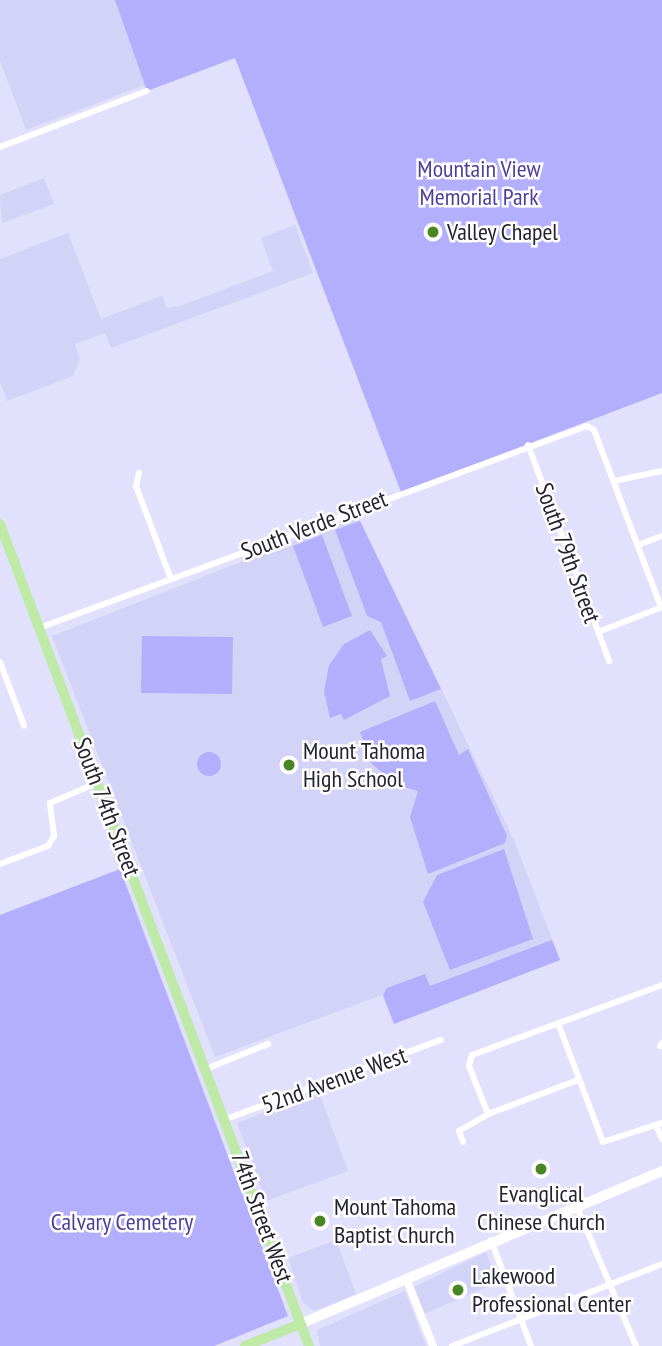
<!DOCTYPE html>
<html>
<head>
<meta charset="utf-8">
<style>
	body { margin:0 }
	#map { position:relative; width:662px; height:1346px; overflow:hidden; background:#e1e0fd; font-family:"PT Sans Narrow",sans-serif }
	div>[style] { position:absolute }
	[style*='--x'] { left:calc(var(--x)*1px); top:calc(var(--y)*1px); width:calc(var(--w)*1px); rotate:calc(var(--a)*1deg) }
	.built>* { inset:0; background:#d3d3f7 }
	.green>* { inset:0; background:#b4affc }
	.round { border-radius:50% }
	.minor>* { height:6px; margin:-3px; padding:0 3px; transform-origin:3px; border-radius:3px; background:#fff }
	.tertiary>* { height:8px; margin:-4px; padding:0 4px; transform-origin:4px; border-radius:4px; background:#fff }
	.secondary>* { height:10px; margin:-5px; padding:0 5px; transform-origin:5px; border-radius:5px; background:#fff }
	.primary>* { height:10px; margin:-5px; padding:0 5px; transform-origin:5px; border-radius:5px; background:#bfe9a6 }
	.dots>* { width:19px; height:19px; translate:-50% -50%; box-sizing:border-box; border:4px solid #fff; border-radius:50% }
	span { translate:-50% -50%; white-space:nowrap; text-align:center; line-height:1.15; -webkit-text-stroke:5px #fff; paint-order:stroke }
	.park-label { font-size:24px; color:#4e3f9a }
	.poi-label { font-size:24px; color:#24242f }
	.left { translate:0 -50%; text-align:left }
	.street-label { font-size:24px; color:#24242f }
</style>
</head>
<body>
<div id="map">
	<div class="built">
		<i style="clip-path:polygon(0 0,118px 0,150px 83px,26px 130px,0 61px)"></i>
		<i style="clip-path:polygon(44px 178px,54px 204px,2px 223px,0 195px)"></i>
		<i style="clip-path:polygon(295px 225px,313px 273px,111px 348px,105px 333px,75px 344px,80px 359px,73px 376px,7px 401px,0 382px,0 259px,68px 233px,101px 319px,162px 296px,167px 308px,180px 306px,273px 271px,261px 238px)"></i>
		<i style="clip-path:polygon(358px 516px,514px 840px,560px 960px,394px 1024px,382px 995px,215px 1057px,52px 636px)"></i>
		<i style="clip-path:polygon(319px 1092px,348px 1171px,266px 1201px,237px 1123px)"></i>
		<i style="clip-path:polygon(336px 1240px,356px 1294px,314px 1311px,303px 1303px,288px 1258px)"></i>
		<i style="clip-path:polygon(486px 1252px,498px 1282px,424px 1314px,414px 1287px)"></i>
		<i style="clip-path:polygon(405px 1291px,426px 1346px,320px 1346px,317px 1330px)"></i>
	</div>
	<div class="green">
		<i style="clip-path:polygon(115px 0,662px 0,662px 393px,401px 492px,235px 58px,147px 91px)"></i>
		<i style="clip-path:polygon(360px 521px,441px 689px,410px 701px,381px 622px,367px 616px,335px 530px)"></i>
		<i style="clip-path:polygon(322px 535px,352px 616px,323px 627px,293px 546px)"></i>
		<i style="clip-path:polygon(370px 630px,387px 656px,381px 659px,390px 696px,344px 720px,341px 714px,330px 718px,324px 691px,329px 665px,344px 644px)"></i>
		<i style="clip-path:polygon(142px 636px,233px 637px,232px 694px,141px 693px)"></i>
		<i style="clip-path:polygon(435px 701px,459px 755px,468px 749px,507px 836px,505px 843px,428px 874px,410px 817px,418px 791px,397px 785px,372px 764px,360px 732px)"></i>
		<i class="round" style="left:197px;top:752px;width:24px;height:24px"></i>
		<i style="clip-path:polygon(504px 849px,533px 939px,450px 970px,423px 902px,437px 875px)"></i>
		<i style="clip-path:polygon(120px 869px,288px 1316px,214px 1346px,0 1346px,0 915px)"></i>
		<i style="clip-path:polygon(552px 940px,560px 960px,394px 1024px,383px 995px,387px 988px,425px 974px,430px 986px)"></i>
	</div>
	<div class="minor">
		<i style="--x:0;--y:147;--w:157;--a:-20.9"></i>
		<i style="--x:528;--y:445;--w:231;--a:69.4"></i>
		<i style="--x:139;--y:473;--w:13;--a:103"></i>
		<i style="--x:136;--y:486;--w:99;--a:69.4"></i>
		<i style="--x:614;--y:481;--w:49;--a:-11.8"></i>
		<i style="--x:638;--y:545;--w:26;--a:-21"></i>
		<i style="--x:39;--y:628;--w:584;--a:-20.23"></i>
		<i style="--x:587;--y:426;--w:8;--a:30"></i>
		<i style="--x:594;--y:430;--w:189;--a:69.3"></i>
		<i style="--x:598;--y:632;--w:69;--a:-21.3"></i>
		<i style="--x:0;--y:662;--w:68;--a:69.4"></i>
		<i style="--x:0;--y:864;--w:51;--a:-20.6"></i>
		<i style="--x:48;--y:846;--w:12;--a:-59"></i>
		<i style="--x:54;--y:836;--w:33;--a:-97"></i>
		<i style="--x:50;--y:803;--w:51;--a:-23.1"></i>
		<i style="--x:558;--y:1023;--w:127;--a:69.3"></i>
		<i style="--x:603;--y:1142;--w:62;--a:-17.9"></i>
		<i style="--x:660;--y:1046;--w:4;--a:-56"></i>
		<i style="--x:206;--y:1069;--w:67;--a:-22"></i>
		<i style="--x:488;--y:1114;--w:52;--a:-111.6"></i>
		<i style="--x:469;--y:1066;--w:11;--a:-75"></i>
		<i style="--x:472;--y:1055;--w:202;--a:-20.2"></i>
		<i style="--x:226;--y:1119;--w:229;--a:-20.2"></i>
		<i style="--x:656;--y:1125;--w:15;--a:67"></i>
		<i style="--x:463;--y:1142;--w:12;--a:-110"></i>
		<i style="--x:459;--y:1131;--w:34;--a:-30"></i>
		<i style="--x:488;--y:1114;--w:96;--a:-20.7"></i>
		<i style="--x:577;--y:1207;--w:151;--a:67"></i>
		<i style="--x:491;--y:1240;--w:113;--a:69.3"></i>
		<i style="--x:452;--y:1346;--w:225;--a:-21.3"></i>
	</div>
	<div class="tertiary">
		<i style="--x:406;--y:1278;--w:73;--a:68.3"></i>
	</div>
	<div class="secondary">
		<i style="--x:300;--y:1324;--w:393;--a:-22.9"></i>
	</div>
	<div class="primary">
		<i style="--x:0;--y:524;--w:878;--a:69.4"></i>
		<i style="--x:245;--y:1346;--w:59;--a:-21.8"></i>
	</div>
	<div class="dots">
		<i style="left:433px;top:232px;background:#4b8521"></i>
		<i style="left:289px;top:765px;background:#4b8521"></i>
		<i style="left:541px;top:1169px;background:#4b8521"></i>
		<i style="left:320px;top:1221px;background:#4b8521"></i>
		<i style="left:458px;top:1290px;background:#4b8521"></i>
	</div>
	<div class="park-label">
		<span style="left:479px;top:183px">Mountain View<br>Memorial Park</span>
		<span style="left:122px;top:1222px">Calvary Cemetery</span>
	</div>
	<div class="poi-label">
		<span class="left" style="left:447px;top:232px">Valley Chapel</span>
		<span class="left" style="left:303px;top:765px">Mount Tahoma<br>High School</span>
		<span style="left:541px;top:1208px">Evanglical<br>Chinese Church</span>
		<span class="left" style="left:334px;top:1221px">Mount Tahoma<br>Baptist Church</span>
		<span class="left" style="left:472px;top:1290px">Lakewood<br>Professional Center</span>
	</div>
	<div class="street-label">
		<span style="left:314px;top:525px;rotate:-21deg">South Verde Street</span>
		<span style="left:568px;top:553px;rotate:70deg">South 79th Street</span>
		<span style="left:107px;top:807px;rotate:69deg">South 74th Street</span>
		<span style="left:334px;top:1080px;rotate:-20deg">52nd Avenue West</span>
		<span style="left:262px;top:1217px;rotate:70deg">74th Street West</span>
	</div>
</div>
</body>
</html>
